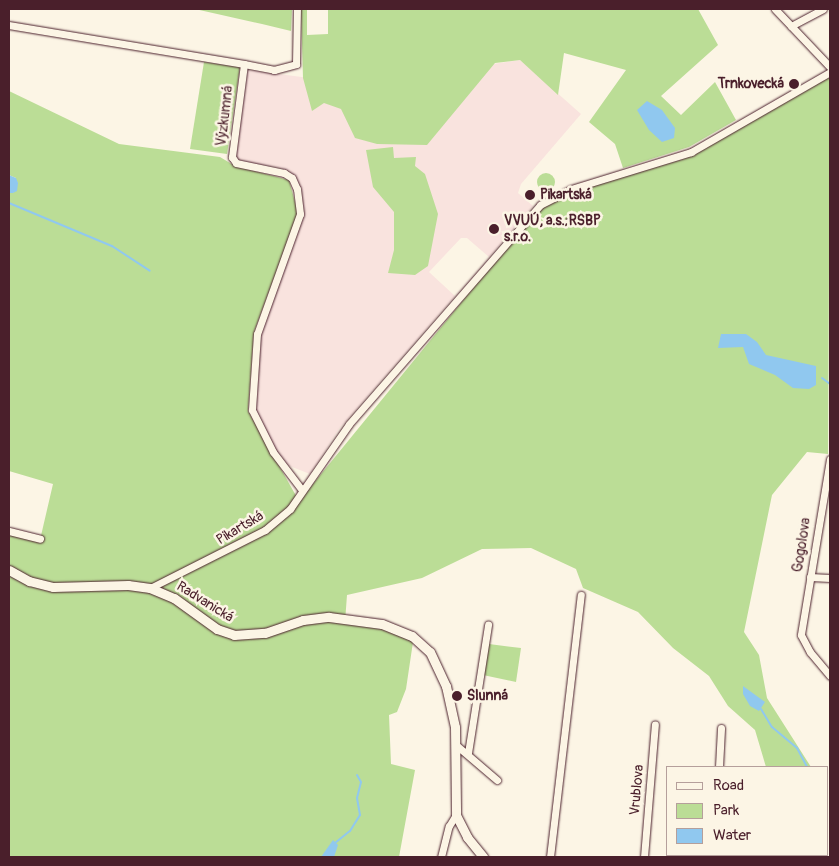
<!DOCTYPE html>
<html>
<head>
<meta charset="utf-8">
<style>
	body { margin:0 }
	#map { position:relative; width:839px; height:866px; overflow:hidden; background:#fcf5e5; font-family:Pangolin,sans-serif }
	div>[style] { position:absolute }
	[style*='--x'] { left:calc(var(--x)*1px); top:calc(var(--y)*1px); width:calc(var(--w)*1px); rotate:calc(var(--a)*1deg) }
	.built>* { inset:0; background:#f9e3de }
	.green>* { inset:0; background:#bbdd96 }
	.round { border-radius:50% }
	.water>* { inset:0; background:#90c8ef }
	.stream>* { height:2px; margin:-1px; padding:0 1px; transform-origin:1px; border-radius:1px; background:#90c8ef }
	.roads { filter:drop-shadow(0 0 1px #4a1f2b) drop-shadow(0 0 1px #4a1f2b) }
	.minor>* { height:7px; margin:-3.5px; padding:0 3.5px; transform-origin:3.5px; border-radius:3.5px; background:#fcf5e5 }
	.tertiary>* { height:9px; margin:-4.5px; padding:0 4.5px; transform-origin:4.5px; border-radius:4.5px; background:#fcf5e5 }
	.dots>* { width:14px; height:14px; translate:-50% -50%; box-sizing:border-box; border:2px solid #fcf5e5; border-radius:50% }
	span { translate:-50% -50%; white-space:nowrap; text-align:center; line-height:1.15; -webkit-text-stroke:5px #fcf5e5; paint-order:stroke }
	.poi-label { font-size:14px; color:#4a1f2b; font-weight:700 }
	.right { translate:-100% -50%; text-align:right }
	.left { translate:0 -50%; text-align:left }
	.street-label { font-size:14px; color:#4a1f2b }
	.frame { position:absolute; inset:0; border:10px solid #4a1f2b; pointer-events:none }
	.legend { position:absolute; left:666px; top:766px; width:162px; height:90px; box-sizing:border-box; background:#fcf5e5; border:1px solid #b59f9b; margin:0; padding:6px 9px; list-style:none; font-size:15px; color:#4a1f2b }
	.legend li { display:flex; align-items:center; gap:10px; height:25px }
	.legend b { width:25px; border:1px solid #b59f9b }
</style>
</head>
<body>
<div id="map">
	<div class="built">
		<i style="clip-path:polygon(520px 60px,581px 114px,521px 184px,518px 193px,533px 206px,489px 257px,467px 238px,461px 238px,429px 272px,455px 296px,339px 429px,310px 474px,287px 465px,281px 461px,254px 405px,260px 336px,303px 214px,294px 176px,281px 168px,238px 161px,235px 156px,248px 70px,355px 84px)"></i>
	</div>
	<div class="green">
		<i style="clip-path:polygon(195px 9px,292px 9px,291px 31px,262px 24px)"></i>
		<i style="clip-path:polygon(301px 9px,307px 9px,307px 35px,328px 34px,328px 9px,698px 9px,718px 45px,661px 96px,681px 115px,715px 82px,736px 120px,689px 147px,623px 168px,615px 144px,589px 122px,626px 70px,564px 53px,558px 95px,520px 60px,495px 63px,427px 145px,377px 144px,355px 138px,341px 109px,324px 103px,312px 111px,303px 78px)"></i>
		<i style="clip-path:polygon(204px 62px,240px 67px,227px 154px,190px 149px)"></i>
		<i style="clip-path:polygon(830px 77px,828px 454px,807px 452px,772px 495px,744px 632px,759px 655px,767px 698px,811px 767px,766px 767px,755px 730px,728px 706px,709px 676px,673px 648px,638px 612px,583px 588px,576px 569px,531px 548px,482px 549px,422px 578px,347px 595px,345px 622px,392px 631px,413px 642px,406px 689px,397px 712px,389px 715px,391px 764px,415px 770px,399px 857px,9px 857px,9px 533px,40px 540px,53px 484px,9px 471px,9px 193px,13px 193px,16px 178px,9px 175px,9px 91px,119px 144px,220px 157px,235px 166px,289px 180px,298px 213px,254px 332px,248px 411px,299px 501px,532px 216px,550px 202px,565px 194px,683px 159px,753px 117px)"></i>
		<i style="clip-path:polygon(393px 147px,394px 158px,416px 157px,415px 166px,425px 174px,438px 214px,428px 266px,415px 275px,388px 273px,394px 250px,394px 212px,373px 187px,366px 150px)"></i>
		<i class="round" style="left:537px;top:173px;width:18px;height:18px"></i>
		<i style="clip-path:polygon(489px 644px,521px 648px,516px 682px,483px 675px)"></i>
	</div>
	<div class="water">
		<i style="clip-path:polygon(647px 101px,662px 110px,675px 128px,674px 138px,662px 142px,649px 130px,637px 110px)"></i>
		<i style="clip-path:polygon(9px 175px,16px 178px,18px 183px,17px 191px,13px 193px,9px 193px)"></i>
		<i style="clip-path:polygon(721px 334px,746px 334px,757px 342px,766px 355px,816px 366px,816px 385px,809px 389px,793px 388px,775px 375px,749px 364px,743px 347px,718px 348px)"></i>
		<i style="clip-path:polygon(743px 686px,765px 702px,759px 711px,750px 706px,743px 694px)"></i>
		<i style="clip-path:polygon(333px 840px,338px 845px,334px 857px,321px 857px)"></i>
	</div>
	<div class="stream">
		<i style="--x:9;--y:203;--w:112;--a:22.7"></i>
		<i style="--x:112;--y:246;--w:45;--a:33.3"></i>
		<i style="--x:822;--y:378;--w:10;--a:37"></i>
		<i style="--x:761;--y:709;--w:21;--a:59"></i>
		<i style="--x:772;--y:727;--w:33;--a:40"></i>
		<i style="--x:797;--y:748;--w:21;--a:62"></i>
		<i style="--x:335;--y:843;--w:19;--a:-39"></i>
		<i style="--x:350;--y:831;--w:19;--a:-58"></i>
		<i style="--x:360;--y:815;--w:17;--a:-100"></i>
		<i style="--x:357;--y:798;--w:16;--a:-76"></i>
		<i style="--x:361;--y:782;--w:8;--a:-120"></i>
		<i style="--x:821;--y:855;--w:2;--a:63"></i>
	</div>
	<div class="roads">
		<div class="minor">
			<i style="--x:775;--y:9;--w:80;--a:46.5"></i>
			<i style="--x:9;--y:25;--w:238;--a:9.4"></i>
			<i style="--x:244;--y:64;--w:94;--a:97.4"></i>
			<i style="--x:232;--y:157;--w:7;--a:56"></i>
			<i style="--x:236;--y:163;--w:49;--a:11.8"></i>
			<i style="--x:284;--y:173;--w:9;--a:32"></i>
			<i style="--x:292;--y:178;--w:12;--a:66"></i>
			<i style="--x:297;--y:189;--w:25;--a:83"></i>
			<i style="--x:300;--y:214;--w:127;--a:109.7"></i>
			<i style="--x:257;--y:334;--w:76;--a:93.8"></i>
			<i style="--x:252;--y:410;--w:47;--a:63.4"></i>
			<i style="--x:273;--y:452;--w:48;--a:52.7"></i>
			<i style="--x:791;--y:26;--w:36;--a:-28"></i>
			<i style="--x:244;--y:64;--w:31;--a:11"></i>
			<i style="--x:274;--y:70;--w:23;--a:-15"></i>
			<i style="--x:296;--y:64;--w:55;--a:-89"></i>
			<i style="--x:830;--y:459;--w:178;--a:99.4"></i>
			<i style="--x:801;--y:635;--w:19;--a:62"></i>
			<i style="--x:810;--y:652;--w:31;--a:50"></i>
			<i style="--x:9;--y:531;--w:32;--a:14"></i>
			<i style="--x:810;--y:577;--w:20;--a:3"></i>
			<i style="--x:150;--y:588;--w:129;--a:-26.8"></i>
			<i style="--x:265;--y:530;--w:33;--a:-40"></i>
			<i style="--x:290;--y:509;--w:103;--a:-55.2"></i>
			<i style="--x:349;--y:424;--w:291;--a:-48.9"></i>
			<i style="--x:540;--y:205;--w:35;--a:-27"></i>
			<i style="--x:571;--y:189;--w:126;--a:-17.1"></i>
			<i style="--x:691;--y:152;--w:160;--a:-29.9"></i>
			<i style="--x:456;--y:745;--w:54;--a:40.5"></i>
			<i style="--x:468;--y:753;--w:130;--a:-81.1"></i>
			<i style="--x:719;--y:767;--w:39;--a:-87"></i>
			<i style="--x:441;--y:857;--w:32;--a:-76"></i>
			<i style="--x:449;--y:826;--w:13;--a:-58"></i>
			<i style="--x:550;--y:857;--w:264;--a:-83.3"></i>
			<i style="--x:644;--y:857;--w:133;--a:-85.3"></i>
			<i style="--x:715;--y:857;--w:2;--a:-90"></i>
		</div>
		<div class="tertiary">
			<i style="--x:9;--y:570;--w:23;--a:29"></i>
			<i style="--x:29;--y:581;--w:25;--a:14"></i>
			<i style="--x:53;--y:587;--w:75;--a:-1.5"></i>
			<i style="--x:128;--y:585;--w:22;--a:8"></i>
			<i style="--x:150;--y:588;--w:26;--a:23"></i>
			<i style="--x:174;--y:598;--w:53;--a:35.8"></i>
			<i style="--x:217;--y:629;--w:18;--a:19"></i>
			<i style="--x:234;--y:635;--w:31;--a:-4"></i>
			<i style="--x:265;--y:633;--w:40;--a:-18.9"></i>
			<i style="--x:303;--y:620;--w:26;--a:-7"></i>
			<i style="--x:329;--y:617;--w:53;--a:7.5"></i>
			<i style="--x:382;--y:624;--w:32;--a:22"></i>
			<i style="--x:412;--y:636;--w:24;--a:42"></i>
			<i style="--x:430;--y:652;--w:38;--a:65"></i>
			<i style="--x:446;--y:686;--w:42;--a:77.6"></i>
			<i style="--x:455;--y:727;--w:88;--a:89.3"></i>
			<i style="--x:456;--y:815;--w:25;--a:63"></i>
			<i style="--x:467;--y:837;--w:26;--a:51"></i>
		</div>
	</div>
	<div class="dots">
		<i style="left:794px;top:84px;background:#4a1f2b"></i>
		<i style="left:530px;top:195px;background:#4a1f2b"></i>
		<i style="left:494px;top:229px;background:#4a1f2b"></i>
		<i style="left:457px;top:696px;background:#4a1f2b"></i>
	</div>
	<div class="poi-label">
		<span class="right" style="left:784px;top:84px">Trnkovecká</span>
		<span class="left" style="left:540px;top:195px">Pikartská</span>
		<span class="left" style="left:504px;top:229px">VVUÚ, a.s.;RSBP<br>s.r.o.</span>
		<span class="left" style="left:467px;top:696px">Slunná</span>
	</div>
	<div class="street-label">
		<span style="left:225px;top:116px;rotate:-83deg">Výzkumná</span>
		<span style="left:240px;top:528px;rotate:-31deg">Pikartská</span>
		<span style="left:802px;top:545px;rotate:-81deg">Gogolova</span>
		<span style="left:205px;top:602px;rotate:32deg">Radvanická</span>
		<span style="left:637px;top:790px;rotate:-85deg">Vrublova</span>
	</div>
	<div class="frame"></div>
	<ul class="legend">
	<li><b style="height:6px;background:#fcf5e5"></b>Road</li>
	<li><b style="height:14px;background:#bbdd96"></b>Park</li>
	<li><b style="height:14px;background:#90c8ef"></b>Water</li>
	</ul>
</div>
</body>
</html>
